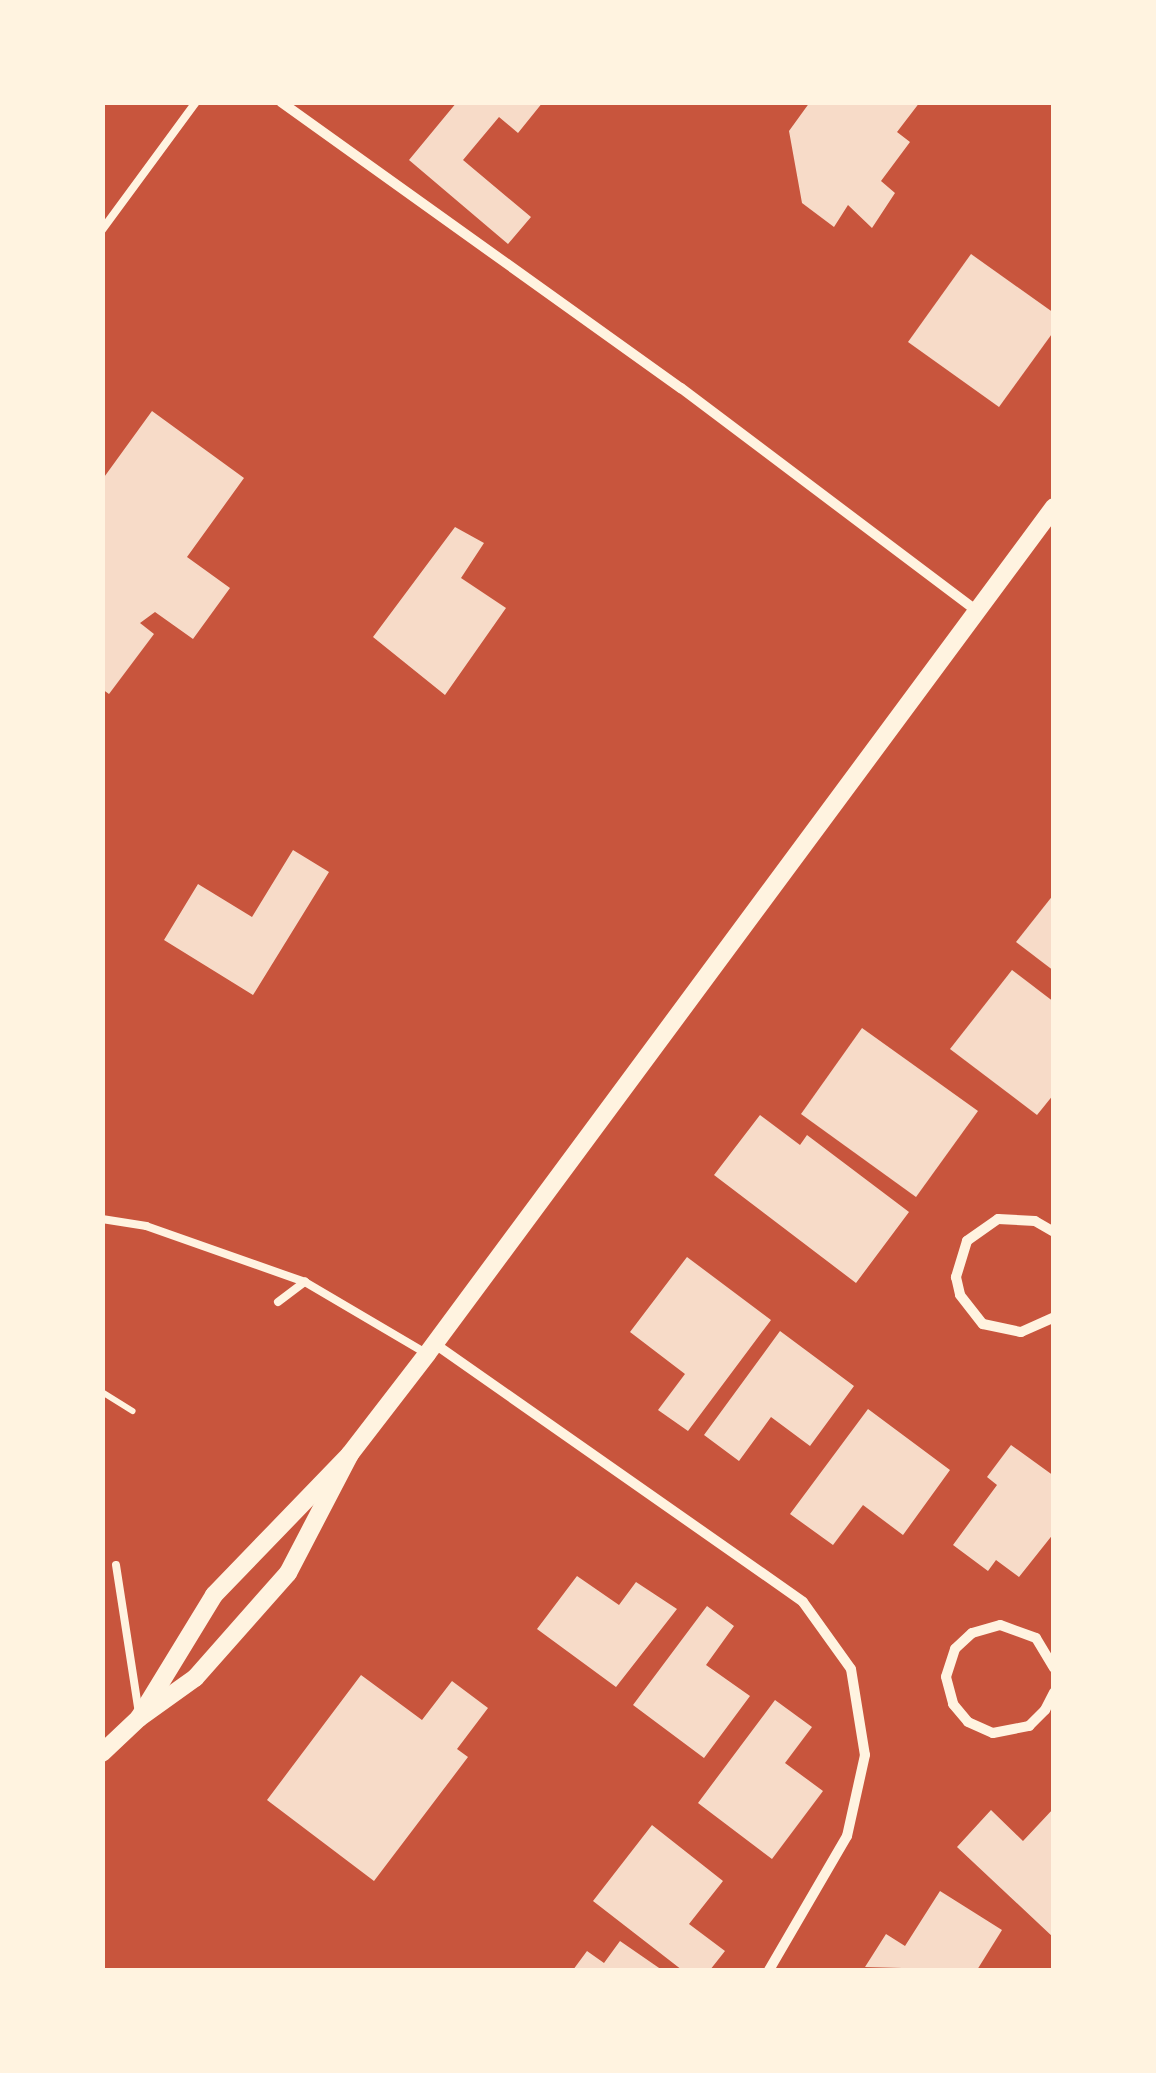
<!DOCTYPE html>
<html>
<head>
<meta charset="utf-8">
<style>
	body { margin:0 }
	#map { position:relative; width:1156px; height:2073px; overflow:hidden; background:#c8553d; font-family:"PT Sans Narrow",sans-serif }
	div>[style] { position:absolute }
	[style*='--x'] { left:calc(var(--x)*1px); top:calc(var(--y)*1px); width:calc(var(--w)*1px); rotate:calc(var(--a)*1deg) }
	.building>* { inset:0; background:#f7dbc8 }
	.path>* { height:6px; margin:-3px; padding:0 3px; transform-origin:3px; border-radius:3px; background:#fff3e0 }
	.service>* { height:8px; margin:-4px; padding:0 4px; transform-origin:4px; border-radius:4px; background:#fff3e0 }
	.minor>* { height:10px; margin:-5px; padding:0 5px; transform-origin:5px; border-radius:5px; background:#fff3e0 }
	.tertiary>* { height:18px; margin:-9px; padding:0 9px; transform-origin:9px; border-radius:9px; background:#fff3e0 }
	span { translate:-50% -50%; white-space:nowrap; text-align:center; line-height:1.15; -webkit-text-stroke:10px #fff3e0; paint-order:stroke }
	.frame { position:absolute; inset:0; border:105px solid #fff3e0; pointer-events:none }
</style>
</head>
<body>
<div id="map">
	<div class="building">
		<i style="clip-path:polygon(457px 102px,543px 102px,518px 133px,499px 117px,463px 160px,531px 217px,508px 244px,409px 160px)"></i>
		<i style="clip-path:polygon(810px 102px,920px 102px,897px 132px,910px 142px,881px 181px,895px 193px,872px 228px,848px 205px,834px 227px,802px 203px,789px 131px)"></i>
		<i style="clip-path:polygon(971px 254px,1054px 313px,1054px 331px,999px 407px,908px 342px)"></i>
		<i style="clip-path:polygon(152px 411px,244px 478px,187px 557px,230px 588px,193px 639px,155px 612px,140px 623px,154px 634px,109px 694px,102px 689px,102px 480px)"></i>
		<i style="clip-path:polygon(455px 527px,484px 543px,461px 578px,506px 608px,445px 695px,373px 637px)"></i>
		<i style="clip-path:polygon(293px 850px,329px 872px,253px 995px,164px 940px,198px 884px,252px 917px)"></i>
		<i style="clip-path:polygon(1054px 894px,1054px 971px,1016px 942px)"></i>
		<i style="clip-path:polygon(1012px 970px,1054px 1002px,1054px 1094px,1037px 1115px,950px 1049px)"></i>
		<i style="clip-path:polygon(862px 1028px,978px 1111px,916px 1197px,801px 1114px)"></i>
		<i style="clip-path:polygon(760px 1115px,800px 1145px,807px 1135px,909px 1212px,856px 1283px,714px 1175px)"></i>
		<i style="clip-path:polygon(687px 1257px,771px 1320px,688px 1431px,658px 1410px,685px 1374px,630px 1332px)"></i>
		<i style="clip-path:polygon(780px 1331px,854px 1386px,810px 1446px,771px 1417px,739px 1461px,704px 1435px)"></i>
		<i style="clip-path:polygon(868px 1409px,950px 1470px,903px 1535px,863px 1505px,833px 1545px,790px 1514px)"></i>
		<i style="clip-path:polygon(1011px 1445px,1054px 1476px,1054px 1533px,1019px 1577px,996px 1560px,988px 1571px,953px 1545px,997px 1485px,987px 1477px)"></i>
		<i style="clip-path:polygon(577px 1576px,619px 1605px,636px 1582px,677px 1609px,616px 1687px,537px 1629px)"></i>
		<i style="clip-path:polygon(707px 1606px,734px 1626px,706px 1665px,750px 1696px,704px 1758px,633px 1705px)"></i>
		<i style="clip-path:polygon(361px 1675px,422px 1720px,452px 1681px,488px 1708px,457px 1749px,468px 1757px,374px 1881px,267px 1800px)"></i>
		<i style="clip-path:polygon(775px 1700px,812px 1727px,785px 1763px,823px 1791px,772px 1859px,698px 1803px)"></i>
		<i style="clip-path:polygon(1054px 1808px,1054px 1938px,957px 1847px,991px 1810px,1023px 1841px)"></i>
		<i style="clip-path:polygon(652px 1825px,723px 1881px,689px 1924px,725px 1951px,710px 1970px,682px 1970px,593px 1901px)"></i>
		<i style="clip-path:polygon(940px 1891px,1002px 1930px,977px 1970px,865px 1967px,886px 1934px,905px 1946px)"></i>
		<i style="clip-path:polygon(620px 1941px,662px 1970px,573px 1970px,587px 1951px,604px 1963px)"></i>
	</div>
	<div class="path">
		<i style="--x:102;--y:1392;--w:36;--a:32"></i>
	</div>
	<div class="service">
		<i style="--x:102;--y:230;--w:159;--a:-53.7"></i>
		<i style="--x:102;--y:1219;--w:45;--a:9"></i>
		<i style="--x:146;--y:1226;--w:169;--a:19.4"></i>
		<i style="--x:305;--y:1282;--w:142;--a:30.5"></i>
		<i style="--x:278;--y:1302;--w:34;--a:-37"></i>
		<i style="--x:116;--y:1565;--w:151;--a:81.2"></i>
	</div>
	<div class="minor">
		<i style="--x:281;--y:102;--w:492;--a:35.6"></i>
		<i style="--x:681;--y:388;--w:371;--a:37"></i>
		<i style="--x:1054;--y:1232;--w:22;--a:-150"></i>
		<i style="--x:1035;--y:1221;--w:37;--a:-177"></i>
		<i style="--x:998;--y:1219;--w:38;--a:145"></i>
		<i style="--x:967;--y:1241;--w:38;--a:107"></i>
		<i style="--x:956;--y:1277;--w:18;--a:77"></i>
		<i style="--x:960;--y:1295;--w:37;--a:52"></i>
		<i style="--x:983;--y:1324;--w:39;--a:12"></i>
		<i style="--x:1021;--y:1332;--w:36;--a:-24"></i>
		<i style="--x:435;--y:1344;--w:449;--a:35"></i>
		<i style="--x:803;--y:1602;--w:82;--a:54.4"></i>
		<i style="--x:851;--y:1669;--w:87;--a:80.8"></i>
		<i style="--x:865;--y:1755;--w:83;--a:102.5"></i>
		<i style="--x:847;--y:1836;--w:155;--a:120.2"></i>
		<i style="--x:1054;--y:1668;--w:35;--a:-121"></i>
		<i style="--x:1036;--y:1638;--w:38;--a:-160"></i>
		<i style="--x:1000;--y:1625;--w:29;--a:164"></i>
		<i style="--x:972;--y:1633;--w:23;--a:137"></i>
		<i style="--x:955;--y:1649;--w:29;--a:108"></i>
		<i style="--x:946;--y:1677;--w:28;--a:75"></i>
		<i style="--x:953;--y:1704;--w:23;--a:50"></i>
		<i style="--x:968;--y:1722;--w:27;--a:24"></i>
		<i style="--x:993;--y:1733;--w:37;--a:-11"></i>
		<i style="--x:1029;--y:1726;--w:23;--a:-45"></i>
		<i style="--x:1045;--y:1710;--w:20;--a:-63"></i>
	</div>
	<div class="tertiary">
		<i style="--x:350;--y:1454;--w:134;--a:117.5"></i>
		<i style="--x:288;--y:1573;--w:140;--a:131.5"></i>
		<i style="--x:195;--y:1678;--w:69;--a:144.5"></i>
		<i style="--x:139;--y:1718;--w:144;--a:-58.6"></i>
		<i style="--x:214;--y:1595;--w:196;--a:-46"></i>
		<i style="--x:350;--y:1454;--w:126;--a:-52.4"></i>
		<i style="--x:427;--y:1354;--w:1054;--a:-53.49"></i>
		<i style="--x:102;--y:1753;--w:51;--a:-43.4"></i>
	</div>
	<div class="frame"></div>
</div>
</body>
</html>
